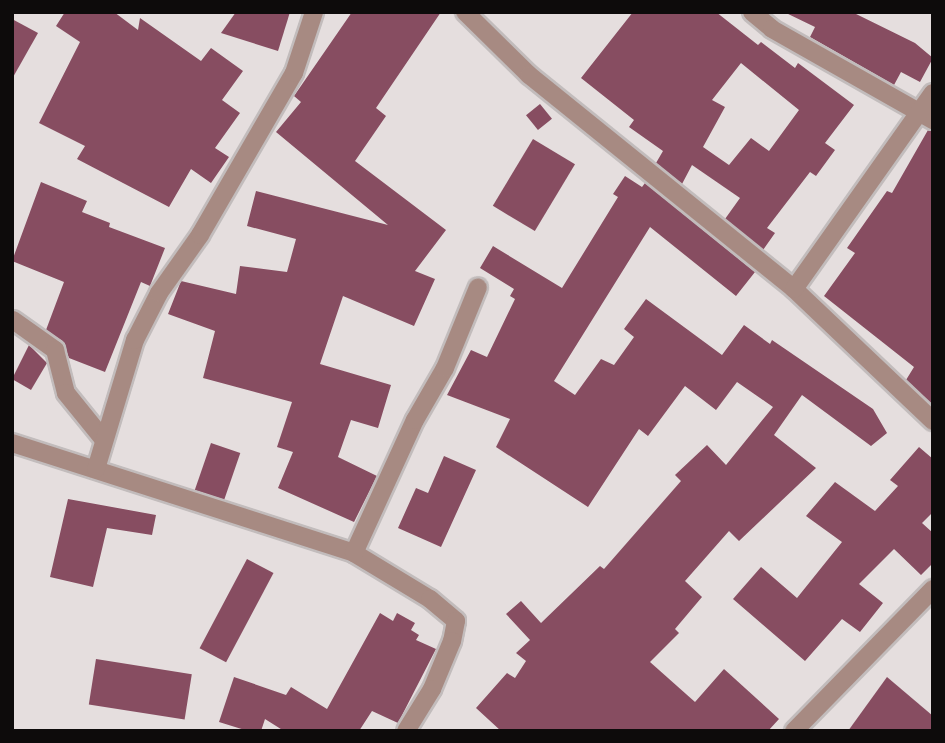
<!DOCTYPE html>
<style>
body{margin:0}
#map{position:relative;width:945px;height:743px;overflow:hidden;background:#e5dede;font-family:Raleway,sans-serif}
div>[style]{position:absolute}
.building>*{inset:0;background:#874d61;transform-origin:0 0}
.roads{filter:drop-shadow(2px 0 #c2bcbc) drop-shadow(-2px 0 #c2bcbc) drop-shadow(0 2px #c2bcbc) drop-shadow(0 -2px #c2bcbc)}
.street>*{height:18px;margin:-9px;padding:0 9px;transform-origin:9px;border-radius:9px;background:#a78a82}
span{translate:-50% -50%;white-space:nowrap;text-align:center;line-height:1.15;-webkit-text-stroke:5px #e5dede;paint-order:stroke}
.frame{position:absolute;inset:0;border:14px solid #0d0b0b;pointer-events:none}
</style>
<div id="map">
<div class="building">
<i style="clip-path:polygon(65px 12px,114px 12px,138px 30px,140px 18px,201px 61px,211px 48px,243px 71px,222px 100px,240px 113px,215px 148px,229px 157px,211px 183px,191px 169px,169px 207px,77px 159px,85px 146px,39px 123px,80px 42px,56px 26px)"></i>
<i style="clip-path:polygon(236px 12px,290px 12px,278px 51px,221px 33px)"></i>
<i style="clip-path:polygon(352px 12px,441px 12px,376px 108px,386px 116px,355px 161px,446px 230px,415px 271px,435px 279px,414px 326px,343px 296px,320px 364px,391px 385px,378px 428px,351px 420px,338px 457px,377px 476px,354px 522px,278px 488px,293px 452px,277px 447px,292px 402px,203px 378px,215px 331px,168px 314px,181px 281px,236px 294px,240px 266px,287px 272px,296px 239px,247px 226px,256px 191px,388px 225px,276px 132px,301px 102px,294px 96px)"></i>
<i style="clip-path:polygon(evenodd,633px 12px,716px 12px,758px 45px,761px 42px,795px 68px,798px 63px,854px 105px,825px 143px,835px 150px,816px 176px,810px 172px,767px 228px,775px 233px,763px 250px,725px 219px,740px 198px,692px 165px,682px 184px,656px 163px,663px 151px,629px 127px,634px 120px,581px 78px,633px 12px,741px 63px,799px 110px,769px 151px,751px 138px,729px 165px,703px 147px,725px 107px,712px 100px,741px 63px)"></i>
<i style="clip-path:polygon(784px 12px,852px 12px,915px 43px,933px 58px,920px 82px,901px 72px,894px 85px,810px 37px,815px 27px)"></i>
<i style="clip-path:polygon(12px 19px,38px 33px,12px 79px)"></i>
<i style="left:540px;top:104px;width:19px;height:18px;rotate:51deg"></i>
<i style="clip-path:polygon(928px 130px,933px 131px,933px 405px,906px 380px,914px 367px,824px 296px,855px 253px,847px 248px,887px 191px,892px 193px)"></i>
<i style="left:533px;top:139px;width:49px;height:78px;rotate:31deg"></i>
<i style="clip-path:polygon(625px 176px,642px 187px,645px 183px,755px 272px,736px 296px,650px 227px,554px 381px,575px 395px,601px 359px,614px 365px,634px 337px,624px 329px,646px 299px,722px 355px,744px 325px,770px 344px,772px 340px,873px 409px,887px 433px,871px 446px,802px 395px,774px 435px,816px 468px,739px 541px,729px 531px,685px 581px,702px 597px,675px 629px,679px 633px,650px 662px,695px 702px,724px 669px,779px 719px,768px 731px,501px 731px,476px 708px,507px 673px,515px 678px,526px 661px,516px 653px,530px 640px,506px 614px,521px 601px,541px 623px,600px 566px,604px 569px,681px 481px,675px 475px,707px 445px,726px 465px,773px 407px,737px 382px,716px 410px,685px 386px,648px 436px,639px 429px,588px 507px,496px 447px,510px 419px,447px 395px,471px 350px,487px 357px,515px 299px,510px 296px,514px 289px,480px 268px,493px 246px,562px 288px,618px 197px,613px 194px)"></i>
<i style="clip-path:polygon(41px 182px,87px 201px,82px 212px,110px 223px,109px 227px,165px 248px,150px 286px,141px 282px,105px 372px,69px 358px,62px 341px,46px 330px,64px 282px,12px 261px)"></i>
<i style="clip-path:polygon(29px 345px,47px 363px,31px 390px,12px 379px)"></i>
<i style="left:211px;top:443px;width:31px;height:50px;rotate:19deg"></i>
<i style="clip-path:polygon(919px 447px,933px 459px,933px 512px,922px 523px,933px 533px,933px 563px,921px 575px,894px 549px,859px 584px,883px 603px,860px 632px,842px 619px,805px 661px,733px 599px,761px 567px,797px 598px,842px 542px,806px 516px,835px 482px,875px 511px,898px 486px,890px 480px)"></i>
<i style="clip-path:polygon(444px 456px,476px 470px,441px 547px,398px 528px,416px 488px,428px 493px)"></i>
<i style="clip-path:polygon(68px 499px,156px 515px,152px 535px,107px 528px,93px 587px,50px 577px)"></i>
<i style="left:247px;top:559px;width:30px;height:101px;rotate:28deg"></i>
<i style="clip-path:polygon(380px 613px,393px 621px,397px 613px,415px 623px,411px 630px,419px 635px,416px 640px,436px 649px,398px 723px,372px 711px,359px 731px,284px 731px,265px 719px,261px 731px,248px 731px,219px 722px,234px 677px,286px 695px,291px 687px,327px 709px)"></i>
<i style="left:96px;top:659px;width:97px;height:46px;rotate:9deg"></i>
<i style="clip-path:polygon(887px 677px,933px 716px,933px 731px,848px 731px)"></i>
</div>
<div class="roads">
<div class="street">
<i style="left:465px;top:12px;width:90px;rotate:44.5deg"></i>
<i style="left:529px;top:75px;width:341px;rotate:38.9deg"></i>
<i style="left:794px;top:289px;width:192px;rotate:43.5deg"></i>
<i style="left:752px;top:12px;width:26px;rotate:40deg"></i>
<i style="left:772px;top:29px;width:185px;rotate:29.5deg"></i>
<i style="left:794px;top:289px;width:240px;rotate:-54.7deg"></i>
<i style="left:13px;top:320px;width:52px;rotate:35.5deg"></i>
<i style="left:55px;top:350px;width:44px;rotate:75.7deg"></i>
<i style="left:66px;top:393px;width:60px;rotate:51deg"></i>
<i style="left:12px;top:443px;width:359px;rotate:17.8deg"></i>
<i style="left:354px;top:553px;width:89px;rotate:31.2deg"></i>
<i style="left:430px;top:599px;width:34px;rotate:40deg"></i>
<i style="left:456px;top:621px;width:20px;rotate:101deg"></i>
<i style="left:452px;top:641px;width:52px;rotate:112.6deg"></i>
<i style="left:432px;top:689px;width:49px;rotate:121.8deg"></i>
<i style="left:96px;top:469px;width:135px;rotate:-73.2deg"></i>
<i style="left:135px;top:340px;width:53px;rotate:-62.9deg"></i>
<i style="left:159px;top:293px;width:71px;rotate:-54.7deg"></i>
<i style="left:200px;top:235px;width:187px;rotate:-59.9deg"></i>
<i style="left:294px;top:73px;width:64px;rotate:-71.8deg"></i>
<i style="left:354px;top:553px;width:146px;rotate:-65.4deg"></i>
<i style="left:415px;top:420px;width:60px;rotate:-60deg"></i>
<i style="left:445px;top:368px;width:87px;rotate:-67.8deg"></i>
<i style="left:794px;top:731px;width:199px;rotate:-45.6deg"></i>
</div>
</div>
<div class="frame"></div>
</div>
